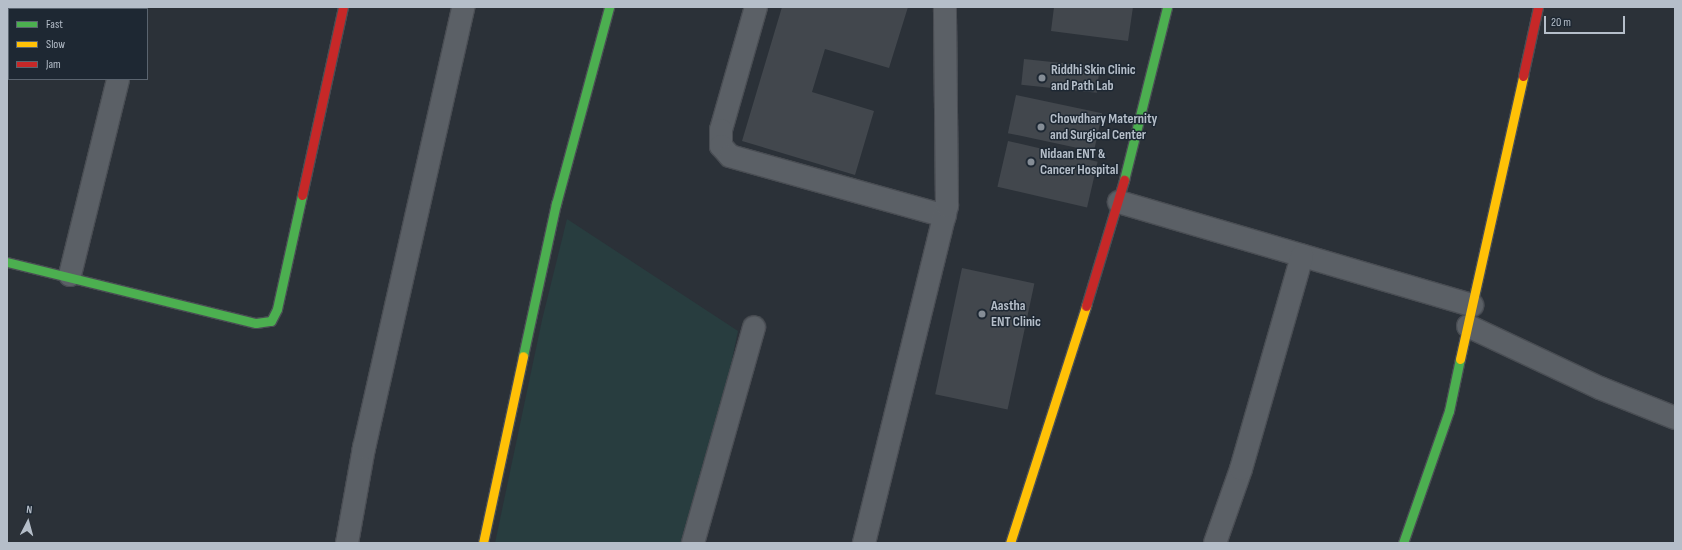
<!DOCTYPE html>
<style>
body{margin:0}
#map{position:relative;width:1682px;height:550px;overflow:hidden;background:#2b3138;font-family:"Sofia Sans Condensed",sans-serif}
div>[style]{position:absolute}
.green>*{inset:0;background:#283d3f}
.building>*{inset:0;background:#42474d;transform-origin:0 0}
.roads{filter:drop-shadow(1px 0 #494d53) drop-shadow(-1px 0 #494d53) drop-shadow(0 1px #494d53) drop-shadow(0 -1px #494d53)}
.street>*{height:22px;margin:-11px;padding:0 11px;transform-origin:11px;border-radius:11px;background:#5b6066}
.fast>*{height:9px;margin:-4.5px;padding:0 4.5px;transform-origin:4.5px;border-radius:4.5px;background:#4caf50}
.slow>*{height:9px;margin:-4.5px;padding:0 4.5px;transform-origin:4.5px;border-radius:4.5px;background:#ffc107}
.jam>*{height:9px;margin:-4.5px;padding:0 4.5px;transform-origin:4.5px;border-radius:4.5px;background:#c62828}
.dots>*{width:11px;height:11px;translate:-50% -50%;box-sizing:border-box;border:2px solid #1e2833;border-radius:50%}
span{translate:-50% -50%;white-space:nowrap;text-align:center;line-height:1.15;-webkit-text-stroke:3px #1e2833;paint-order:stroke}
.poi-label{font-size:14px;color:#b5bec9;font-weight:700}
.left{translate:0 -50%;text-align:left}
.frame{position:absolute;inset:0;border:8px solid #b5bec9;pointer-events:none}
.legend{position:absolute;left:8px;top:8px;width:140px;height:72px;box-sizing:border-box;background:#1e2833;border:1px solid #5a646f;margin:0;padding:5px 7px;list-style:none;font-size:12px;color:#b5bec9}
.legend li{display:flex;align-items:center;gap:8px;height:20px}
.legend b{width:20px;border:1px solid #5a646f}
.north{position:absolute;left:8px;top:502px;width:40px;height:40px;-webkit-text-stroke:3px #1e2833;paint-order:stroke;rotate:6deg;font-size:11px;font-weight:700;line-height:16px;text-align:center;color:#b5bec9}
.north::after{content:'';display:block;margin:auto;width:14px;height:18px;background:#b5bec9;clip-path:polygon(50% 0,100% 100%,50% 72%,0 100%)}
.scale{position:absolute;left:1544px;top:16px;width:81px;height:18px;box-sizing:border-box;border:2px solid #b5bec9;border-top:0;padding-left:5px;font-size:12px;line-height:14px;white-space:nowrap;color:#b5bec9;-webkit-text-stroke:3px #1e2833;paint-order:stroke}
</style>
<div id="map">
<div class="green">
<i style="clip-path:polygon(567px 219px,738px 331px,694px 543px,495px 543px,542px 320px)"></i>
</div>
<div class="building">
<i style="clip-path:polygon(782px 7px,908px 7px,889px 68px,825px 49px,812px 92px,874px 111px,855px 175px,742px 141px)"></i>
<i style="clip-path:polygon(1054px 7px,1133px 7px,1128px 41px,1051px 31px)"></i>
<i style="left:1024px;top:59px;width:76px;height:26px;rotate:6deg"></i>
<i style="left:1016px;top:95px;width:88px;height:39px;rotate:12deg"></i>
<i style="left:1008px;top:141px;width:92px;height:47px;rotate:13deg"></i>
<i style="left:962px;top:268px;width:74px;height:129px;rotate:12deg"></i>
</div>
<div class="roads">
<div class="street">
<i style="left:756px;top:7px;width:128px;rotate:105.9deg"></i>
<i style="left:721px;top:130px;width:16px;rotate:90deg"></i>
<i style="left:721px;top:146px;width:13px;rotate:48deg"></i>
<i style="left:730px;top:156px;width:223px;rotate:15.6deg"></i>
<i style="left:134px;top:9px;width:2px;rotate:-90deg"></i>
<i style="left:1119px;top:202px;width:368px;rotate:16.3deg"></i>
<i style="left:70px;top:275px;width:202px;rotate:-76.2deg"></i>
<i style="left:1468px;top:326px;width:146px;rotate:25.2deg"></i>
<i style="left:1600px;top:388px;width:81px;rotate:21.8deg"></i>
<i style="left:347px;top:543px;width:97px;rotate:-79.9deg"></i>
<i style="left:364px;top:448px;width:452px;rotate:-77.3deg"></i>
<i style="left:693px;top:543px;width:224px;rotate:-74.2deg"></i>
<i style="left:864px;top:543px;width:347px;rotate:-76.2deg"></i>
<i style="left:947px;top:206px;width:199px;rotate:-90.6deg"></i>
<i style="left:1215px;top:543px;width:78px;rotate:-70.6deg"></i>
<i style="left:1241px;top:469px;width:222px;rotate:-74deg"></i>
</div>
<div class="fast">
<i style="left:1124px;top:180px;width:178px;rotate:-76deg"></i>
<i style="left:7px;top:262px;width:256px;rotate:13.8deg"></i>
<i style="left:256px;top:323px;width:15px;rotate:-8deg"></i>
<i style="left:271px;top:321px;width:13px;rotate:-63deg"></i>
<i style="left:277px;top:309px;width:117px;rotate:-77.6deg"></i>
<i style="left:523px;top:356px;width:156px;rotate:-77.8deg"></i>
<i style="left:556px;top:204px;width:204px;rotate:-74.9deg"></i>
<i style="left:1403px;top:543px;width:140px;rotate:-70.8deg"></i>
<i style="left:1449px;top:411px;width:53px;rotate:-78.1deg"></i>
</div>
<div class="slow">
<i style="left:1460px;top:359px;width:290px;rotate:-77.4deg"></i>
<i style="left:483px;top:543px;width:191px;rotate:-77.9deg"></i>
<i style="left:1010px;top:543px;width:249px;rotate:-72.2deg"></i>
</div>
<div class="jam">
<i style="left:1523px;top:76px;width:71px;rotate:-77.7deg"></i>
<i style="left:302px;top:195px;width:192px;rotate:-77.7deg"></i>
<i style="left:1086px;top:306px;width:132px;rotate:-73.2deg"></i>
</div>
</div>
<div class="dots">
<i style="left:1042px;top:78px;background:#858d96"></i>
<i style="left:1041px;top:127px;background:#858d96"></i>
<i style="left:1031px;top:162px;background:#858d96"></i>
<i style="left:982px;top:314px;background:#858d96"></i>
</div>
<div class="poi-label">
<span class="left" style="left:1051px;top:78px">Riddhi Skin Clinic<br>and Path Lab</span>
<span class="left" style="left:1050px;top:127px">Chowdhary Maternity<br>and Surgical Center</span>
<span class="left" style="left:1040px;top:162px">Nidaan ENT &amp;<br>Cancer Hospital</span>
<span class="left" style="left:991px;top:314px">Aastha<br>ENT Clinic</span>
</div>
<div class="frame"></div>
<ul class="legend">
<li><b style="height:5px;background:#4caf50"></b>Fast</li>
<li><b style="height:5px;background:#ffc107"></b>Slow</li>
<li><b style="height:5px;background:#c62828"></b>Jam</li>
</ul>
<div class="north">N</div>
<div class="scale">20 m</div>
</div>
